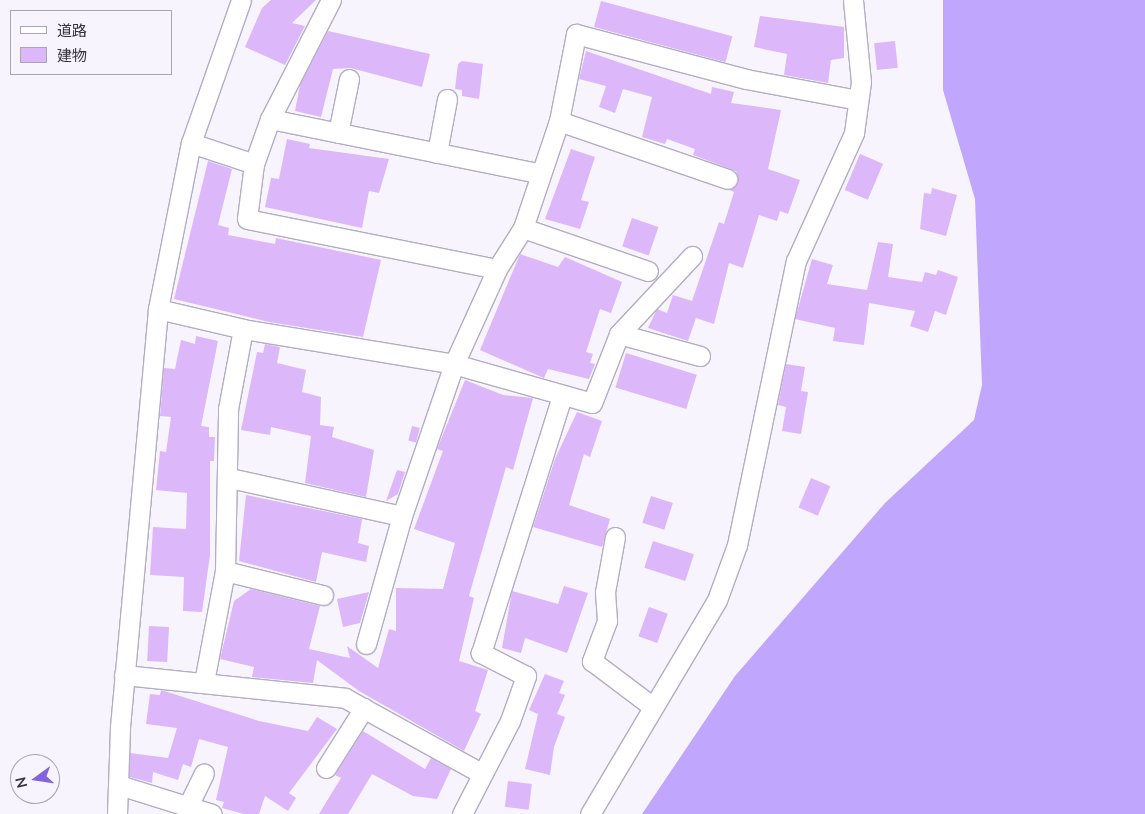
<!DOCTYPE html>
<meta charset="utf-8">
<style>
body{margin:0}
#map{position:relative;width:1145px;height:814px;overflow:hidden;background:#f7f4fe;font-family:Lato,"Noto Sans JP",sans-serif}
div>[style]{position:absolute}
.forest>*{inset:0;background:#c1a6fd}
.building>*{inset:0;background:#dcb7fa;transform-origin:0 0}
.roads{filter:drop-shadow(1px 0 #b3adc3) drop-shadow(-1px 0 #b3adc3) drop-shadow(0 1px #b3adc3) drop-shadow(0 -1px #b3adc3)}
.minor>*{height:19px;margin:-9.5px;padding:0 9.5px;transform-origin:9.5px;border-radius:9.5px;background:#fff}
span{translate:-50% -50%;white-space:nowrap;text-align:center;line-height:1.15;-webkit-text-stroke:5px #f7f4fe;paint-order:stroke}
.legend{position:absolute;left:10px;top:10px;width:162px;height:65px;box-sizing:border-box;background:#f7f4fe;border:1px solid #a9a6b0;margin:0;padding:6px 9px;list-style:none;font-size:15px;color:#34323a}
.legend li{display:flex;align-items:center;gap:10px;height:25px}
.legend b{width:25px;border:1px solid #a9a6b0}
.north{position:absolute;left:10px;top:754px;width:50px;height:50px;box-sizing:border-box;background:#f7f4fe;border:1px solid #a9a6b0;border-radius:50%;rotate:256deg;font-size:14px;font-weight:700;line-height:20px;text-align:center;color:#34323a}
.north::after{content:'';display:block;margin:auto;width:18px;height:22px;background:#8364df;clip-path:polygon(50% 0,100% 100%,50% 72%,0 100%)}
</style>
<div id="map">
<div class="forest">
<i style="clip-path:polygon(943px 0,1145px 0,1145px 814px,642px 814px,735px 676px,885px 503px,974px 420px,982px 385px,975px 199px,943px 90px)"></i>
</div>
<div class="building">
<i style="clip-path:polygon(271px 0,316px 0,292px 23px,305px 26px,285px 65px,245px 47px,262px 8px)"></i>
<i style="left:601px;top:1px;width:136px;height:27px;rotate:15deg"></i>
<i style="clip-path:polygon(760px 16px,844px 27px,844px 58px,831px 60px,828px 83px,784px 75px,787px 54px,754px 47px)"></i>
<i style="clip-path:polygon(328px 31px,430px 54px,422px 87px,351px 68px,333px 69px,321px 117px,295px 111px,300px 85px)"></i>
<i style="left:895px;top:41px;width:27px;height:21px;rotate:84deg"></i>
<i style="clip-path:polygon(586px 51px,711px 94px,712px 87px,734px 92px,731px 103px,781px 110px,768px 169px,800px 180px,788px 214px,780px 211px,777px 221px,759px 215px,743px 268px,729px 263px,714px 324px,696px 318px,688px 341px,648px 328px,657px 309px,667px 313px,673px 295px,692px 301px,719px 222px,724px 224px,734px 192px,730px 190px,738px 176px,736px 171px,693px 155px,695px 149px,667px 139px,665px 144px,642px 137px,652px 97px,623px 89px,615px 113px,599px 107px,606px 86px,579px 79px)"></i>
<i style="clip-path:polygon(462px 61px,483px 64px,479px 99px,462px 96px,462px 90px,455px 89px,458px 64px)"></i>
<i style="clip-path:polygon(287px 139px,310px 144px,309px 148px,389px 159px,379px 193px,369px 191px,362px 228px,265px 207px,271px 178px,279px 179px)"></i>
<i style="clip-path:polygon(571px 149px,595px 157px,581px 200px,589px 202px,580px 229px,545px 219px)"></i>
<i style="left:860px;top:154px;width:25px;height:39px;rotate:23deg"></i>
<i style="clip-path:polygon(208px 161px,232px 169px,218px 225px,229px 228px,228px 235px,275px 244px,276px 238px,381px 260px,363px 337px,269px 322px,174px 299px)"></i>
<i style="clip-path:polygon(932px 188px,957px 195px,946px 236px,920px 229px,924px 193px,931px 194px)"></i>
<i style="left:632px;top:218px;width:28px;height:30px;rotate:19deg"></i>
<i style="clip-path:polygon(878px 242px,893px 244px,888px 277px,922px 282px,925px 272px,936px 275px,938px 270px,958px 277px,946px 315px,935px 311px,928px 332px,910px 326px,915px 311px,869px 303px,864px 345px,833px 341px,835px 328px,795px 319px,812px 259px,833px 265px,827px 284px,867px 290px)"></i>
<i style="clip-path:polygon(520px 254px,558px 267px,565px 257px,622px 282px,611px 313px,600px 309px,586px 352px,593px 354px,590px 363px,595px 364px,589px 379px,548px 369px,544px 378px,480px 350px)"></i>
<i style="clip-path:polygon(196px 336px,218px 341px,201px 426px,209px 427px,209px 437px,215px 437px,214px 461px,210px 461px,210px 555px,202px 612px,183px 611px,184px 577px,150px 575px,153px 527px,186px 529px,187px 493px,156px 490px,160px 451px,166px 452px,171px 417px,160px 416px,164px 368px,175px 369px,181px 340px,195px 344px)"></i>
<i style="clip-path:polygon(265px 344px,280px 347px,277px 363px,306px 370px,302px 392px,321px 397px,320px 425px,334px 427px,332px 437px,374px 450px,366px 497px,305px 483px,311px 436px,271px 427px,270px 435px,241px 430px,257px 352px,263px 353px)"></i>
<i style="left:626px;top:353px;width:74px;height:36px;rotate:17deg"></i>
<i style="clip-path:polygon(786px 364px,805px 367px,801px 391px,808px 392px,801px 434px,782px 431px,786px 407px,778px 405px)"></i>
<i style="clip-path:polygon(465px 380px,503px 395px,533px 398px,513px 470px,506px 467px,469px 596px,474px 598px,459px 661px,488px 670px,475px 711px,481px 714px,464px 751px,359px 691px,317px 660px,313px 683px,252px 677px,254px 667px,220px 659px,234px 601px,251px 589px,320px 606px,309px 649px,350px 658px,347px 646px,378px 668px,389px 629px,396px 631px,396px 588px,443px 589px,455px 543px,414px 529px,443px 451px,437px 449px)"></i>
<i style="clip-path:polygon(577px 412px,602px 421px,590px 457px,584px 454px,569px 505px,610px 519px,602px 547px,533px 527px,555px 459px)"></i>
<i style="left:412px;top:426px;width:8px;height:15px;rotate:14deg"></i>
<i style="clip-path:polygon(397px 470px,405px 472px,398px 494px,386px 501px)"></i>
<i style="left:811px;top:478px;width:21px;height:32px;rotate:23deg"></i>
<i style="clip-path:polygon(246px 495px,362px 519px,358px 543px,369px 546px,366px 562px,322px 552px,316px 582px,239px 561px)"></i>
<i style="left:651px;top:496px;width:23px;height:28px;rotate:18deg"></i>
<i style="left:653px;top:541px;width:43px;height:28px;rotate:18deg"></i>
<i style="clip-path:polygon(564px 586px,588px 593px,567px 653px,525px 638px,521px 653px,502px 648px,512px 591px,558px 604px)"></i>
<i style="clip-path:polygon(369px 592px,360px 623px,343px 627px,337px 599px)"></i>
<i style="left:649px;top:607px;width:20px;height:31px;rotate:20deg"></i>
<i style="left:149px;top:626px;width:20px;height:35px;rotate:3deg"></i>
<i style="clip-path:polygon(545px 674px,564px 681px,559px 693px,565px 695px,557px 714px,565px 717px,554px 747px,550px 775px,525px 769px,538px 714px,529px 710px)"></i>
<i style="clip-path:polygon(161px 690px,259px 721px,308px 731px,317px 717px,337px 729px,289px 793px,296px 798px,288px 811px,265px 796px,259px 814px,244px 814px,222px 808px,224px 802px,216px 800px,228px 747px,199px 739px,191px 767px,183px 764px,178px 780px,153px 772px,152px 783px,130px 777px,130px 753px,168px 758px,177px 728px,146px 724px,150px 694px,160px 695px)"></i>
<i style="clip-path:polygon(363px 731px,425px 769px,431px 758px,451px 769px,437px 799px,413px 796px,372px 774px,348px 814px,319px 814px,341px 778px,335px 775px)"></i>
<i style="left:508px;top:781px;width:24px;height:26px;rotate:7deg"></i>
</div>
<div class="roads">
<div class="minor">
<i style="left:270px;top:119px;width:134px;rotate:-62.9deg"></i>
<i style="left:559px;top:121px;width:178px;rotate:19deg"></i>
<i style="left:338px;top:133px;width:55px;rotate:-78.5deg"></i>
<i style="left:191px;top:143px;width:66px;rotate:18.4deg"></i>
<i style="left:254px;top:164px;width:55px;rotate:97.3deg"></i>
<i style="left:247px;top:219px;width:255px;rotate:11.3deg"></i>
<i style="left:437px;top:153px;width:55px;rotate:-79.5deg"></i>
<i style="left:254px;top:164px;width:48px;rotate:-70.4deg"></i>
<i style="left:270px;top:119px;width:273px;rotate:11.4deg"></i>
<i style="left:523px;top:228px;width:132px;rotate:19deg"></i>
<i style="left:158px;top:309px;width:87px;rotate:13.2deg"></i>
<i style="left:243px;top:329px;width:214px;rotate:9.4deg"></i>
<i style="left:454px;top:364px;width:143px;rotate:15.8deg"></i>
<i style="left:592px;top:403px;width:74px;rotate:-68.6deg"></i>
<i style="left:619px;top:334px;width:107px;rotate:-46.9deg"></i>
<i style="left:619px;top:334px;width:84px;rotate:15.2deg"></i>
<i style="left:230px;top:478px;width:176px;rotate:12.5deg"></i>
<i style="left:615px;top:537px;width:56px;rotate:100.3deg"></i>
<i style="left:605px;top:592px;width:29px;rotate:86deg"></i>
<i style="left:607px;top:621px;width:43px;rotate:110.6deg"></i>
<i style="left:592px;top:661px;width:76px;rotate:37deg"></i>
<i style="left:225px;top:571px;width:101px;rotate:13.8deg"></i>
<i style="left:366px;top:644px;width:133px;rotate:-74.3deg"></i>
<i style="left:402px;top:516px;width:161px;rotate:-71.1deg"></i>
<i style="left:454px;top:364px;width:104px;rotate:-65.6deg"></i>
<i style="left:497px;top:269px;width:49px;rotate:-57.6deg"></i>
<i style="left:523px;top:228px;width:113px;rotate:-71.4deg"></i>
<i style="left:559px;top:121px;width:89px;rotate:-78.9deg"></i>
<i style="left:576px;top:34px;width:176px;rotate:14.8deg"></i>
<i style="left:746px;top:79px;width:114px;rotate:10.6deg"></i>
<i style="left:124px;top:675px;width:222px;rotate:5.9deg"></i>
<i style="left:345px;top:698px;width:155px;rotate:28.9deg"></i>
<i style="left:204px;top:682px;width:113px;rotate:-79.3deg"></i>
<i style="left:225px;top:571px;width:162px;rotate:-88.9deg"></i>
<i style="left:228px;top:409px;width:81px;rotate:-79.4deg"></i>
<i style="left:326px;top:768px;width:71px;rotate:-57.7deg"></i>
<i style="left:119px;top:785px;width:97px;rotate:17.3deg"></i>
<i style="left:189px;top:804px;width:34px;rotate:-64deg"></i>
<i style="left:117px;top:814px;width:87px;rotate:-88deg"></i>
<i style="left:120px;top:727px;width:420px;rotate:-84.8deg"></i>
<i style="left:158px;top:309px;width:169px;rotate:-78.8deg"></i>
<i style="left:191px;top:143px;width:151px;rotate:-70.7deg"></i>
<i style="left:462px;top:814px;width:105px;rotate:-62.7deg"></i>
<i style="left:510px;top:721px;width:48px;rotate:-70.4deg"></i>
<i style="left:526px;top:676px;width:51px;rotate:-152.9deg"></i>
<i style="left:481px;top:653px;width:269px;rotate:-72.5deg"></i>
<i style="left:590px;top:814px;width:249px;rotate:-59.3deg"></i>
<i style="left:717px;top:600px;width:59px;rotate:-70deg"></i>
<i style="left:737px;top:545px;width:290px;rotate:-78.3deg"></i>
<i style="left:796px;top:261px;width:141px;rotate:-65.6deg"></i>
<i style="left:854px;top:133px;width:51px;rotate:-82.2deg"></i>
<i style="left:861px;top:82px;width:82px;rotate:-95.6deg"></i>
</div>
</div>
<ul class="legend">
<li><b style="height:6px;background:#fff"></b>道路</li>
<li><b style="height:14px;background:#dcb7fa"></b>建物</li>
</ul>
<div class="north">N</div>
</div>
